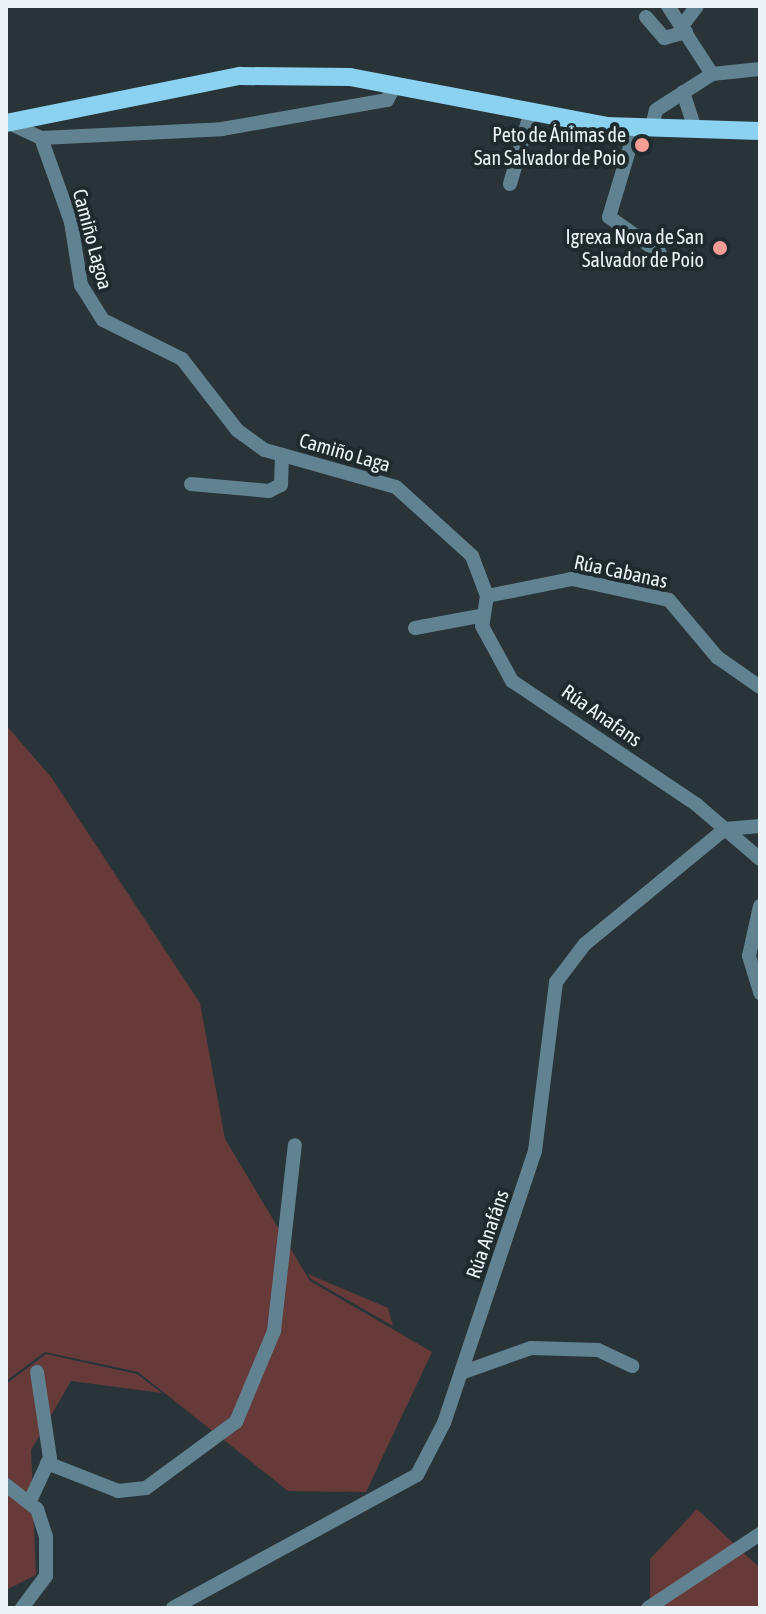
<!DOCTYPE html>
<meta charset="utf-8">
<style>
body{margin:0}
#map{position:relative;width:766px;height:1614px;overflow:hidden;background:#293439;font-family:"Asap Condensed",sans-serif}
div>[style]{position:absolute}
.green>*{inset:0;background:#653a38}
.minor>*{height:14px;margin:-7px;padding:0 7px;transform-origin:7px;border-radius:7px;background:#618290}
.major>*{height:18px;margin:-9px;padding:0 9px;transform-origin:9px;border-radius:9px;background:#8bd1f0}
.dots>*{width:22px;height:22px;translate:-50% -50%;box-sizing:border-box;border:4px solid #1f2a2e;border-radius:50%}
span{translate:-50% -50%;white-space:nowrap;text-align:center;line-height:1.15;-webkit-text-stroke:8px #1f2a2e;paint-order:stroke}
.poi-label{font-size:20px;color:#ecf3f6}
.right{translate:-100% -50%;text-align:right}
.street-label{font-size:20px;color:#ecf3f6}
.frame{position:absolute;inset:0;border:8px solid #ecf3f6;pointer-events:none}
</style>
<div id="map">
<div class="green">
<i style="clip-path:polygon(6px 725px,51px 777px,200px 1003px,225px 1139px,310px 1281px,432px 1352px,366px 1492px,288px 1491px,138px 1372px,45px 1352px,6px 1381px)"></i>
<i style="clip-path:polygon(308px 1274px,388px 1308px,393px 1326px,311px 1279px)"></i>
<i style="clip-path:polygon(46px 1354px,137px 1374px,162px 1393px,71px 1381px,31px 1450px,36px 1575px,6px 1590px,6px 1384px)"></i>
<i style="clip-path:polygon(697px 1509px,760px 1568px,760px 1608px,650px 1608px,650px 1559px)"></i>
</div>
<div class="minor">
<i style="left:668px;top:6px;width:81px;rotate:57.1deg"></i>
<i style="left:646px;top:17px;width:28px;rotate:49deg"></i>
<i style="left:664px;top:38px;width:23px;rotate:-15deg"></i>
<i style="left:682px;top:26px;width:25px;rotate:-53deg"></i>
<i style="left:683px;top:92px;width:38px;rotate:72deg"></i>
<i style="left:11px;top:124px;width:33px;rotate:25deg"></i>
<i style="left:41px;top:138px;width:89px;rotate:70.3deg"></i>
<i style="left:71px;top:222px;width:64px;rotate:81deg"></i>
<i style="left:81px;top:285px;width:41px;rotate:57.8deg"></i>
<i style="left:103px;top:320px;width:88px;rotate:26.3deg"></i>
<i style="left:182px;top:359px;width:90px;rotate:52.2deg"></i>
<i style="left:237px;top:430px;width:34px;rotate:36deg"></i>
<i style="left:265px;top:450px;width:136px;rotate:15.8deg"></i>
<i style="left:396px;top:487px;width:103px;rotate:42.2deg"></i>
<i style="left:472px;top:556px;width:43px;rotate:69.4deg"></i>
<i style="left:636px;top:127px;width:94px;rotate:106.7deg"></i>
<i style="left:609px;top:217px;width:62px;rotate:35.2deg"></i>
<i style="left:652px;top:127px;width:17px;rotate:-77deg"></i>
<i style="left:656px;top:110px;width:67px;rotate:-32.7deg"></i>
<i style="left:712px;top:74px;width:48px;rotate:-5.9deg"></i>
<i style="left:41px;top:138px;width:181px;rotate:-2.8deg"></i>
<i style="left:222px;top:129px;width:168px;rotate:-10deg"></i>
<i style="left:387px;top:100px;width:18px;rotate:-61deg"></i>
<i style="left:510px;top:184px;width:76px;rotate:-74deg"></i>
<i style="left:191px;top:484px;width:78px;rotate:5.1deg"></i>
<i style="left:269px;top:491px;width:13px;rotate:-27deg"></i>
<i style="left:281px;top:485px;width:30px;rotate:-88deg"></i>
<i style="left:487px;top:596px;width:30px;rotate:99deg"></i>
<i style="left:482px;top:626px;width:63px;rotate:61.4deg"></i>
<i style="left:512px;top:681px;width:223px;rotate:33.8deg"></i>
<i style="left:697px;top:805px;width:83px;rotate:40.6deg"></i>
<i style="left:487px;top:596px;width:87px;rotate:-11.3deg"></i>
<i style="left:572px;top:579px;width:99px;rotate:12.2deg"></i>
<i style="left:669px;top:600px;width:75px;rotate:49.9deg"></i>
<i style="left:717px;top:657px;width:52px;rotate:34.9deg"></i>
<i style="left:415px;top:628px;width:66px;rotate:-10.5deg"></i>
<i style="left:760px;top:906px;width:51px;rotate:102.4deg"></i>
<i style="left:749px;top:956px;width:39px;rotate:73deg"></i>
<i style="left:461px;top:1373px;width:74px;rotate:-19.7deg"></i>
<i style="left:531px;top:1348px;width:67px;rotate:1.7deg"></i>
<i style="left:598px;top:1350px;width:38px;rotate:25deg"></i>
<i style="left:47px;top:1463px;width:76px;rotate:21.5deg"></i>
<i style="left:118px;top:1491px;width:28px;rotate:-6deg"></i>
<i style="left:146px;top:1488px;width:112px;rotate:-36.3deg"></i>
<i style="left:236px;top:1422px;width:99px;rotate:-67.3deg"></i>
<i style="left:274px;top:1331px;width:187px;rotate:-83.6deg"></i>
<i style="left:6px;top:1485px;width:39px;rotate:38deg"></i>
<i style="left:37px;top:1509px;width:28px;rotate:72deg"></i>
<i style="left:46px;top:1536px;width:40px;rotate:90deg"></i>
<i style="left:46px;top:1576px;width:40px;rotate:127deg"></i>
<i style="left:30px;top:1501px;width:47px;rotate:-65.1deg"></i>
<i style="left:50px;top:1458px;width:87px;rotate:-98.6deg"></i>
<i style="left:173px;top:1608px;width:278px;rotate:-28.6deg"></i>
<i style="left:417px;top:1475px;width:59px;rotate:-62.6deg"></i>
<i style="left:444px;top:1423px;width:287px;rotate:-71.5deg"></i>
<i style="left:535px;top:1151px;width:170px;rotate:-82.9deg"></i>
<i style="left:556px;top:982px;width:48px;rotate:-52.7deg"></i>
<i style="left:585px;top:944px;width:181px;rotate:-39.4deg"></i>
<i style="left:725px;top:829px;width:35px;rotate:-5deg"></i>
<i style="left:648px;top:1608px;width:134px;rotate:-33.5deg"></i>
</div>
<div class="major">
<i style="left:6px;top:123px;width:239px;rotate:-11.4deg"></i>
<i style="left:240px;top:76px;width:110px;rotate:0.5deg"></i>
<i style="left:350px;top:77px;width:261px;rotate:10.8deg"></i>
<i style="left:606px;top:126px;width:154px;rotate:1.9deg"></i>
</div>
<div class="dots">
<i style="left:642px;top:145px;background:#f59c95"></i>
<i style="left:720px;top:248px;background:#f59c95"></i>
</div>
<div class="poi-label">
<span class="right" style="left:626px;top:146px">Peto de Ánimas de<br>San Salvador de Poio</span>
<span class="right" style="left:704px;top:248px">Igrexa Nova de San<br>Salvador de Poio</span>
</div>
<div class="street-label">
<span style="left:93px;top:239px;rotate:75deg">Camiño Lagoa</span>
<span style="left:345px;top:452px;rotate:16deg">Camiño Laga</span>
<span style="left:621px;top:571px;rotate:12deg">Rúa Cabanas</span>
<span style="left:602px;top:715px;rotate:35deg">Rúa Anafans</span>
<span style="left:487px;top:1234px;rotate:-71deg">Rúa Anafáns</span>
</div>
<div class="frame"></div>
</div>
